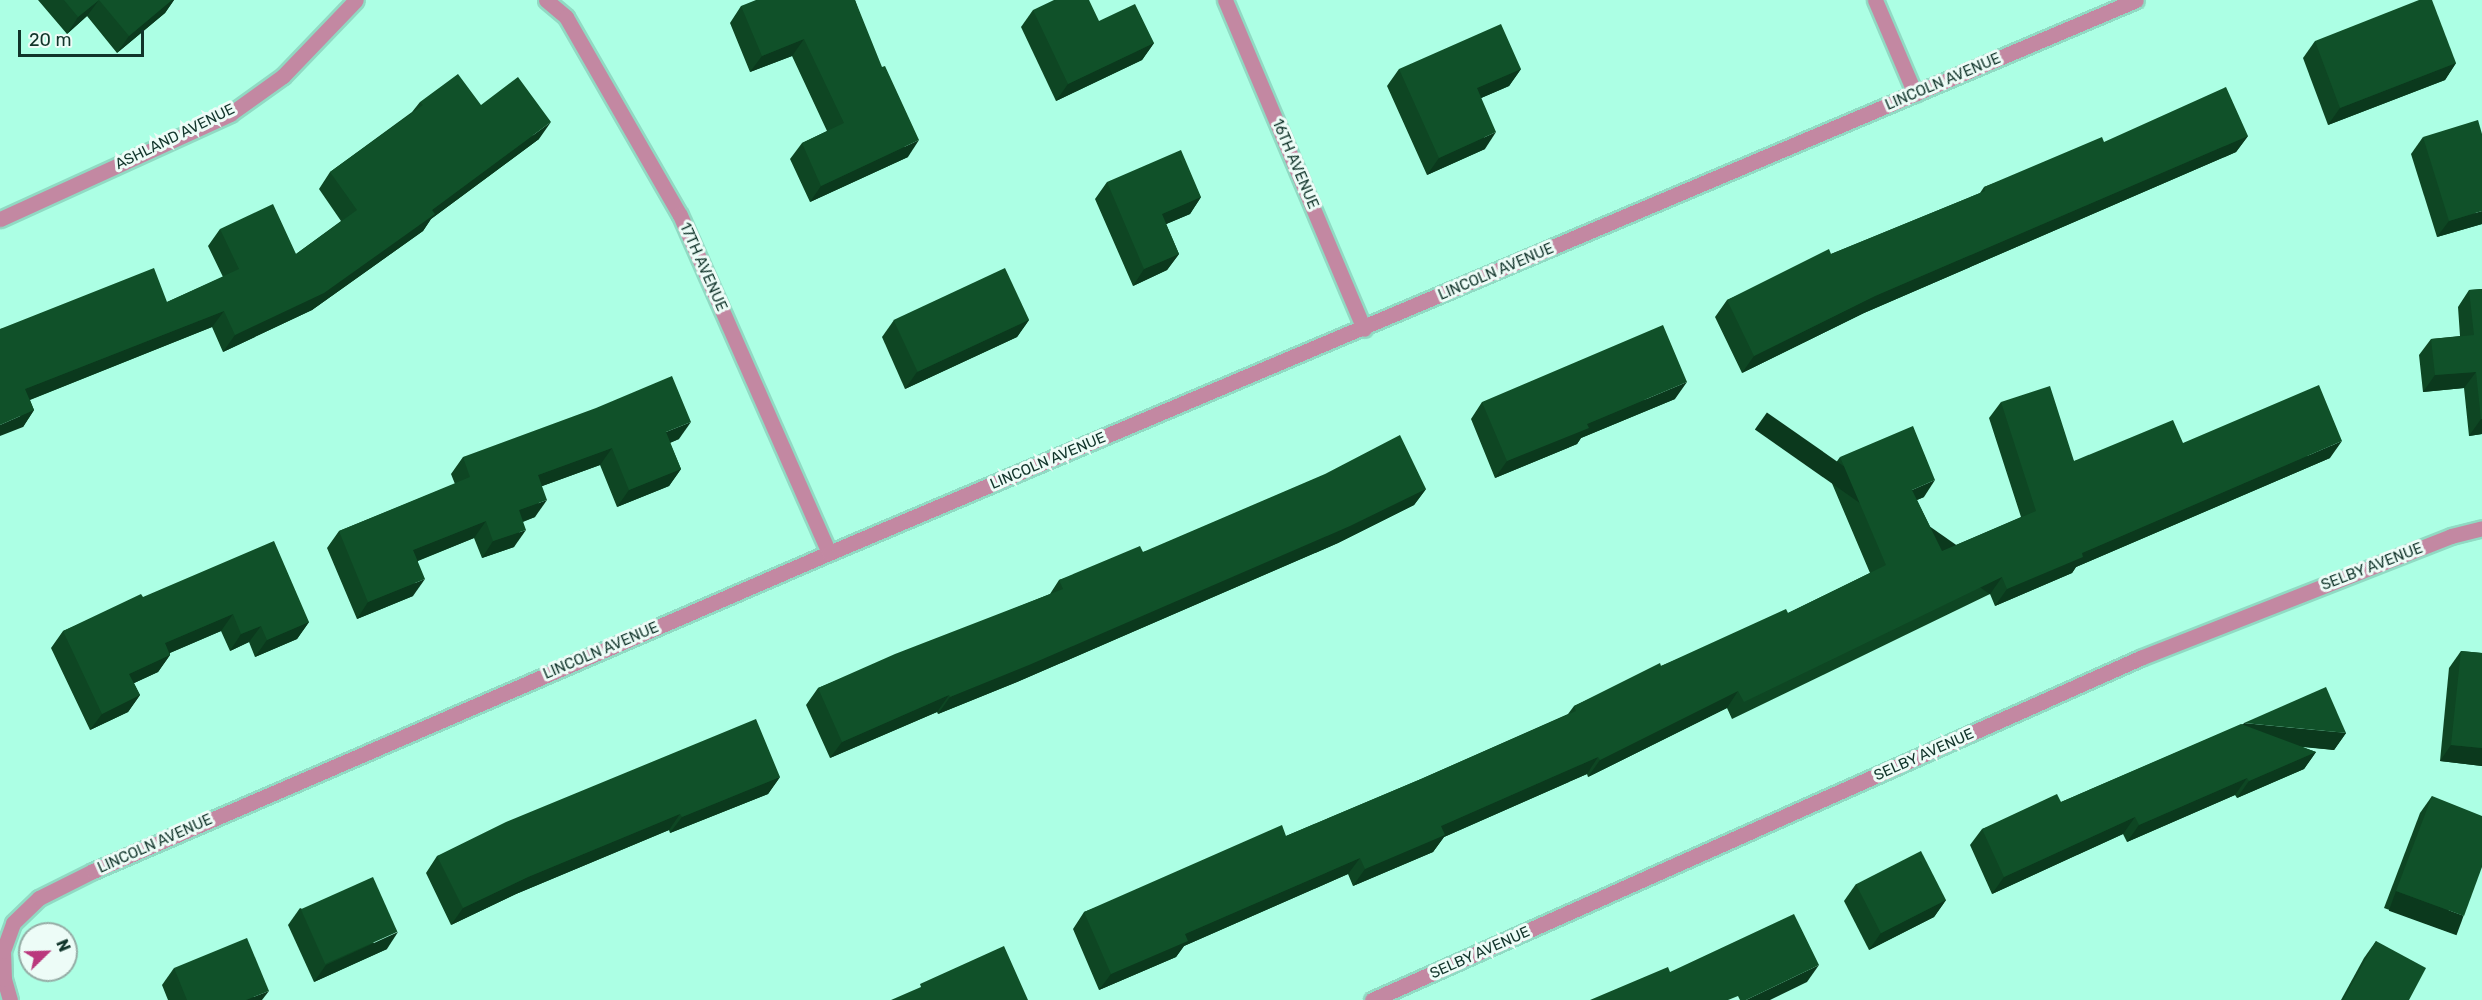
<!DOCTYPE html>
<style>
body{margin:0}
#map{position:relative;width:2482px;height:1000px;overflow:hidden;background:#acffe4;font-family:Rubik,sans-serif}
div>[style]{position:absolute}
.roads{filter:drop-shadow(2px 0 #90dac3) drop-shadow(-2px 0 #90dac3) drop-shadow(0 2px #90dac3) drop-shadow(0 -2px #90dac3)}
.minor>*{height:15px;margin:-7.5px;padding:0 7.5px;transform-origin:7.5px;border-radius:7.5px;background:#c388a2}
.tertiary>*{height:15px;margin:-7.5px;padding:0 7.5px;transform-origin:7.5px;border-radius:7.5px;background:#c388a2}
.wall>*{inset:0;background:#0e4623}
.shaded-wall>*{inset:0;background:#0b391d;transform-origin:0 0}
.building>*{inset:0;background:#105129;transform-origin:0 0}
span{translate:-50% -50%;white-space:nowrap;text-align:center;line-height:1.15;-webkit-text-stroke:6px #edfcf7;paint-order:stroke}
.street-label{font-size:15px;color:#11342a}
.north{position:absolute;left:18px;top:922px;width:60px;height:60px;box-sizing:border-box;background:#edfcf7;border:2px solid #95aca5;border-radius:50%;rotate:67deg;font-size:16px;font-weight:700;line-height:24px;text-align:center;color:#11342a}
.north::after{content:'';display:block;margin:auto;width:21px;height:27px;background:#ba377d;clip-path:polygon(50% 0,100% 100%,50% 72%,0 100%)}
.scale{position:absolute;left:18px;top:30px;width:126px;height:27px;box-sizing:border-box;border:3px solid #11342a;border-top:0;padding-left:8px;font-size:18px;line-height:21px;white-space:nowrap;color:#11342a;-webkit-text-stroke:4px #edfcf7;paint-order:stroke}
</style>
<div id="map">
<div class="roads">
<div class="minor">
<i style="left:546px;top:0;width:26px;rotate:40deg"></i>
<i style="left:566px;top:17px;width:228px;rotate:60.1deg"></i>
<i style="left:680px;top:215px;width:369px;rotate:66.2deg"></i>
<i style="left:1225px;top:0;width:357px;rotate:67.1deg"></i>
<i style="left:1875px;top:0;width:102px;rotate:66.9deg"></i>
<i style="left:0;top:219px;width:253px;rotate:-24.5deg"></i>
<i style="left:230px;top:114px;width:65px;rotate:-35.6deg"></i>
<i style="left:283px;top:76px;width:105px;rotate:-46.2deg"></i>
<i style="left:1372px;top:1000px;width:841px;rotate:-24deg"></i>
<i style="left:2140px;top:658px;width:334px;rotate:-21.4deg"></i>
<i style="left:2451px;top:536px;width:32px;rotate:-14deg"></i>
</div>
<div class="tertiary">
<i style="left:10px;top:1000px;width:22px;rotate:-106deg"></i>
<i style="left:4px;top:979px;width:28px;rotate:-92deg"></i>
<i style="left:3px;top:951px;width:30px;rotate:-70deg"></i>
<i style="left:13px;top:923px;width:36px;rotate:-44deg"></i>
<i style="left:39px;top:898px;width:60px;rotate:-26.6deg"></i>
<i style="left:93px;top:871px;width:802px;rotate:-23.37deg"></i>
<i style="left:829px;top:553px;width:1419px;rotate:-22.93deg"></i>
</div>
</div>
<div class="wall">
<i style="clip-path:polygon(38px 0,174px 0,165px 13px,117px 53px,87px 16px,67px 34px)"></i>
<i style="clip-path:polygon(855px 0,908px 157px,810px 202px,790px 159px,802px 143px,827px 131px,792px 56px,750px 72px,730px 23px,741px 6px)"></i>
<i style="clip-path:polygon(1033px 10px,1099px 21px,1154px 43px,1142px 60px,1056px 101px,1021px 27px)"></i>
<i style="clip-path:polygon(2315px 41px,2456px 63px,2445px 80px,2328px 125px,2303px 58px)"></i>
<i style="clip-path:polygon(1399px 69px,1521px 69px,1509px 86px,1481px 98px,1485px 149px,1427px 175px,1387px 86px)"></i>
<i style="clip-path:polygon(420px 102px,481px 105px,539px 139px,431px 219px,423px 231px,312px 310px,223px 352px,212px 327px,30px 400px,34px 410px,23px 427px,0 329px,167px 302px,223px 277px,208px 246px,220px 229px,296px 254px,341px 221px,319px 189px,330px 172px,412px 112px)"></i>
<i style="clip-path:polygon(2248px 136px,2236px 152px,1864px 313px,1742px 373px,1715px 317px,1727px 300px,1831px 254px,1980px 193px,1984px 187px,2104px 142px)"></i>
<i style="clip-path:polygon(2423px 137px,2482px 224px,2437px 237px,2411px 154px)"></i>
<i style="clip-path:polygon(1107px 182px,1201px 197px,1190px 214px,1166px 224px,1179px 254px,1167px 270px,1133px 286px,1095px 199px)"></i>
<i style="clip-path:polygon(2482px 289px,2482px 434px,2469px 436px,2464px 388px,2423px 392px,2419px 355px,2431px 339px,2460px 336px,2458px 307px,2469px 290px)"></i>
<i style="clip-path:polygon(894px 320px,1029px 320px,1017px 337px,905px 389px,882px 337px)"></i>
<i style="clip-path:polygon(1675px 399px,1581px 438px,1577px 444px,1495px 478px,1471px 419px,1482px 402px)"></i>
<i style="clip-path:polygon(2001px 402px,2074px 461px,2183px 443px,2330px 458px,2076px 567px,2072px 573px,1995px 606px,1990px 594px,1732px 719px,1727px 708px,1588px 777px,1587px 774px,1444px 837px,1433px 852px,1353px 886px,1348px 874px,1184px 946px,1176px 957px,1099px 990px,1073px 929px,1084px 912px,1286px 836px,1421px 779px,1568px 714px,1574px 706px,1661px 666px,1788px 613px,1870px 573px,1828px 474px,1840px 457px,1924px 497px,1917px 500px,1942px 551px,2021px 517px,1989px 418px)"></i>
<i style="clip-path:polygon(679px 439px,670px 443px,681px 469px,669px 486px,617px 507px,600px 465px,542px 486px,535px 517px,523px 522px,514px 547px,482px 558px,474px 538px,418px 561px,413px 596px,357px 619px,327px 548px,339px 531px,455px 484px,451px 474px,463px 457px)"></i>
<i style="clip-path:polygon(1426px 489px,1414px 505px,1338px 543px,1017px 682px,938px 714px,937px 712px,830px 758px,806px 705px,818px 688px,1050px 594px,1059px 580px,1143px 552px)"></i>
<i style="clip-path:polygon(143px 597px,309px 622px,297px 639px,255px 657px,249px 642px,230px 651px,221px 631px,170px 653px,170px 655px,158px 672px,134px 683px,140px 695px,128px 712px,90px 730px,51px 648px,63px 631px)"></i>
<i style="clip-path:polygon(2461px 651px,2482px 653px,2482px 766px,2440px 761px,2449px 668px)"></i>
<i style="clip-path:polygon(2243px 724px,2346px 733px,2334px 750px,2302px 747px,2316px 752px,2304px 769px,2237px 798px,2235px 795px,2127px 842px,2123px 834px,1992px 894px,1970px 845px,1982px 829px,2061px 802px)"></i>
<i style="clip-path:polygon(780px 777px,768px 794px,670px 833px,669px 830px,516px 894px,451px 925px,426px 873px,437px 856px)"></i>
<i style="clip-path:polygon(2432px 796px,2452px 933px,2384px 908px,2420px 813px)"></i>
<i style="clip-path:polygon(1856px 884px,1946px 900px,1934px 917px,1869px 950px,1844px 901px)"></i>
<i style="clip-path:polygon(300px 908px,387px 949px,314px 982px,288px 925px)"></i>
<i style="clip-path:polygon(2376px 941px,2409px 1000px,2341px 1000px,2364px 958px)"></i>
<i style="clip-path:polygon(174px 968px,262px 1000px,168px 1000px,162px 985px)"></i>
</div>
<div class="shaded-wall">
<i style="clip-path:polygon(99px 0,87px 16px,67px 34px,78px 17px)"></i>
<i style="clip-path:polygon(172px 0,174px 0,165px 13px,117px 53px,129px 36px)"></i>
<i style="clip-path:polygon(804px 39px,792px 56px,750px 72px,762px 56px)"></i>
<i style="clip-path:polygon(1154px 43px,1142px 60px,1056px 101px,1068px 84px)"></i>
<i style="clip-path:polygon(2456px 63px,2445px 80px,2328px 125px,2340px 108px)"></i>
<i style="clip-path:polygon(1521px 69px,1509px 86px,1465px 105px,1477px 88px)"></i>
<i style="clip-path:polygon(551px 122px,539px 139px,431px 219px,423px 231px,312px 310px,223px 352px,235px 335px,432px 210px)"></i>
<i style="clip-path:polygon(1496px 132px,1485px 149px,1427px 175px,1439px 158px)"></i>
<i style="clip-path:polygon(2248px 136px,2236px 152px,1864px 313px,1742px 373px,1754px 356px,1875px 296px)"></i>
<i style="clip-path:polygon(919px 140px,908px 157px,810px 202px,821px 186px)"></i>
<i style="clip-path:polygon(1201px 197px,1190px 214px,1150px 231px,1162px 214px)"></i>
<i style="clip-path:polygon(2482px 211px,2482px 224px,2437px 237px,2449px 221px)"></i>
<i style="clip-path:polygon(1179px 254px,1167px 270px,1133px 286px,1144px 269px)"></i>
<i style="clip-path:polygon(224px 311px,212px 327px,14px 406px,25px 389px)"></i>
<i style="clip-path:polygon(1029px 320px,1017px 337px,905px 389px,917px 372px)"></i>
<i style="clip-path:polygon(2476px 372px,2464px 388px,2423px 392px,2435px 375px)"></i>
<i style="clip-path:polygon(1687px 382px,1675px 399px,1581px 438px,1577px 444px,1495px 478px,1507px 461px,1587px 424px)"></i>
<i style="clip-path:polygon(34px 410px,23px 427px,0 436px,0 425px)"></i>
<i style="clip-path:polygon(2481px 419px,2482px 419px,2482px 434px,2469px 436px)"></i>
<i style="clip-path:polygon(691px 422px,679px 439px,654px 449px,666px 432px)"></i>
<i style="clip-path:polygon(2342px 441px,2330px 458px,2076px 567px,2072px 573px,1995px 606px,2007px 589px,2082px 553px)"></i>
<i style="clip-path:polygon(612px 448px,600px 465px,526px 492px,538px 475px)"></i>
<i style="clip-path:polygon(681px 469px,669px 486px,617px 507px,629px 490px)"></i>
<i style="clip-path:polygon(1935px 480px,1924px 497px,1900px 507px,1912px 490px)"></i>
<i style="clip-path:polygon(1426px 489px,1414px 505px,1338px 543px,1017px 682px,938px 714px,950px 697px)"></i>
<i style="clip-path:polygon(547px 500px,535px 517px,507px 527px,519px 510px)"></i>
<i style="clip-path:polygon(486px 521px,474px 538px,402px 567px,413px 550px)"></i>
<i style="clip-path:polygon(526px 530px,514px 547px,482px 558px,493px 541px)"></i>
<i style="left:2002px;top:577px;width:21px;height:287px;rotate:125deg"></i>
<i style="clip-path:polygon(425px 579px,413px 596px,357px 619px,368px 602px)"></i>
<i style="clip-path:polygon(233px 614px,221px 631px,153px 660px,165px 643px)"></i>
<i style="clip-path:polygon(309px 622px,297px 639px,255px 657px,267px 640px)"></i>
<i style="clip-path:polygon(261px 626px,249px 642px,230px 651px,241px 634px)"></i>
<i style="clip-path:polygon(170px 655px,158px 672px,117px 691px,129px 674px)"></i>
<i style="clip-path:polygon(1738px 691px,1727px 708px,1588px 777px,1600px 760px)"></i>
<i style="clip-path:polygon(140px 695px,128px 712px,90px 730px,102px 714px)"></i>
<i style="clip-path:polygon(949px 695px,937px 712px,830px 758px,842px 742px)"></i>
<i style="clip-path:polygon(2244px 723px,2346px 733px,2334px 750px,2232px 739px)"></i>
<i style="clip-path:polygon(2451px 745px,2482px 748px,2482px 766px,2440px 761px)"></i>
<i style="clip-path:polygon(2316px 752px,2304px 769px,2237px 798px,2249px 781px)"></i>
<i style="clip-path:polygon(1598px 757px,1587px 774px,1444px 837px,1433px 852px,1353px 886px,1365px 869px,1441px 826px)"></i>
<i style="clip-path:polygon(780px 777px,768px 794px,670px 833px,682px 817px)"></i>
<i style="clip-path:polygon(2247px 778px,2235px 795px,2127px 842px,2139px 825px)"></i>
<i style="clip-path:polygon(680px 814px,669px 830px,516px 894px,451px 925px,463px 908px,528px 877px)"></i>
<i style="clip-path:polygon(2135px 817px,2123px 834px,1992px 894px,2004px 877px)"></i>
<i style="clip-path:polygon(1360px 858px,1348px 874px,1184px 946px,1176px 957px,1099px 990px,1111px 974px,1185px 934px)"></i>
<i style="left:2396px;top:891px;width:72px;height:21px;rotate:20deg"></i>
<i style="clip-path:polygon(1946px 900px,1934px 917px,1869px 950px,1881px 933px)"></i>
<i style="clip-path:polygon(398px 932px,387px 949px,314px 982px,326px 965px)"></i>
<i style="clip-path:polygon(1819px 965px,1807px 982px,1770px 1000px,1746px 1000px)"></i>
<i style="clip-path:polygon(269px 991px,262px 1000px,246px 1000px)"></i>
</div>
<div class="building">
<i style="clip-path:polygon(64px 0,99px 0,78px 17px)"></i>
<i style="clip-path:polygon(99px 0,172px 0,129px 36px)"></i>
<i style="clip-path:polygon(756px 0,855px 0,882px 67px,885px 66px,919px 140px,821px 186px,802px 143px,844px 123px,804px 39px,762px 56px,741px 6px)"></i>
<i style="clip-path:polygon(1054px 0,1089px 0,1099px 21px,1135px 4px,1154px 43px,1068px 84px,1033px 10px)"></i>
<i style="clip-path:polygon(2419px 0,2432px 0,2456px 63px,2340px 108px,2315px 41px)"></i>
<i style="clip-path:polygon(1501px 24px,1521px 69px,1477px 88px,1496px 132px,1439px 158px,1399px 69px)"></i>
<i style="clip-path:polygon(458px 74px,481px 105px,518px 77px,551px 122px,432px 210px,435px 214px,324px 293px,235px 335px,224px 311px,25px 389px,34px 410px,0 425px,0 329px,154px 268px,167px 302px,239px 269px,220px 229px,273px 204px,296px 254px,357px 210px,330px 172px,423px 105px,420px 102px)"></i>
<i style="clip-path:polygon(2226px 87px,2248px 136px,1875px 296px,1754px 356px,1727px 300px,1829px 249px,1831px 254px,1985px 191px,1984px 187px,2102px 137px,2104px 142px)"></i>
<i style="clip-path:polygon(2478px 120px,2482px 134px,2482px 211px,2449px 221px,2423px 137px)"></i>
<i style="clip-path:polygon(1181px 150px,1201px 197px,1162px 214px,1179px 254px,1144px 269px,1107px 182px)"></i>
<i style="left:1005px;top:268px;width:57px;height:123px;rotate:65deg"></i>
<i style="clip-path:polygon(2482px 289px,2482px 419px,2481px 419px,2476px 372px,2435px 375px,2431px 339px,2474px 335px,2469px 290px)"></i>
<i style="clip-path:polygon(1663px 325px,1687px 382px,1587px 424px,1589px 428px,1507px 461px,1482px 402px)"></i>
<i style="clip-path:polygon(672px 376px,691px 422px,666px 432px,681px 469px,629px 490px,612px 448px,538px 475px,547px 500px,519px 510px,526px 530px,493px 541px,486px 521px,413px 550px,425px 579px,368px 602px,339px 531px,470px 477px,463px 457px,596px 408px)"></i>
<i style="clip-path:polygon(2319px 385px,2342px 441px,2082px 553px,2083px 557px,2007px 589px,2002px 577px,1744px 702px,1738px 691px,1600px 760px,1598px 757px,1441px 826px,1445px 835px,1365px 869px,1360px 858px,1185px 934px,1188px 941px,1111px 974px,1084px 912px,1282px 825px,1286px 836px,1421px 779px,1576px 711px,1574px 706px,1660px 663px,1661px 666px,1786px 609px,1788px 613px,1886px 565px,1840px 457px,1913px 426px,1935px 480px,1912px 490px,1942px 551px,2036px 511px,2001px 402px,2050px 386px,2074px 461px,2173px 420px,2183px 443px)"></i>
<i style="clip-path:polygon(1400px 435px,1426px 489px,1350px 526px,1029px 665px,950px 697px,949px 695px,842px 742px,818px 688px,895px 654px,1063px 589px,1059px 580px,1140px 546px,1143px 552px,1325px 474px)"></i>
<i style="clip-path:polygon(274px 541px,309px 622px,267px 640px,261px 626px,241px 634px,233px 614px,165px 643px,170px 655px,129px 674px,140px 695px,102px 714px,63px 631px,141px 594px,143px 597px)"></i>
<i style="clip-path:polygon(2461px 651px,2482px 653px,2482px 748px,2451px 745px)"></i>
<i style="clip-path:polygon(2326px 687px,2346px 733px,2244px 723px)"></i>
<i style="clip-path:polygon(756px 719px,780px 777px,682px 817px,680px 814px,528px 877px,463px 908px,437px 856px,506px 822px)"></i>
<i style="clip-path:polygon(2241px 724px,2316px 752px,2249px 781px,2247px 778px,2139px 825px,2135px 817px,2004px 877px,1982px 829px,2057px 794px,2061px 802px)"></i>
<i style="clip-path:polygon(2432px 796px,2482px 816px,2482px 867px,2464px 916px,2396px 891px)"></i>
<i style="left:1921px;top:851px;width:55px;height:73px;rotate:63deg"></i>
<i style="left:373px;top:877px;width:60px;height:79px;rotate:66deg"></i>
<i style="clip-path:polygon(1794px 914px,1819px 965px,1746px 1000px,1740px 1000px,1738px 996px,1728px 1000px,1590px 1000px,1668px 967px,1670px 972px)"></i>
<i style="clip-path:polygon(247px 938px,269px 991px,246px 1000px,187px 1000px,174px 968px)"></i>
<i style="clip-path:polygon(2376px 941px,2426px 968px,2409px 1000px,2343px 1000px)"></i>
<i style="clip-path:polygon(1004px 946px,1028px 1000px,891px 1000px,921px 987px,920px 984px)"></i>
</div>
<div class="street-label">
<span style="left:1943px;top:82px;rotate:-23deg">LINCOLN AVENUE</span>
<span style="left:175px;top:137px;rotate:-26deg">ASHLAND AVENUE</span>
<span style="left:1295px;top:164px;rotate:67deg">16TH AVENUE</span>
<span style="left:703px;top:267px;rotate:66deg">17TH AVENUE</span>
<span style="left:1496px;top:272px;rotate:-23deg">LINCOLN AVENUE</span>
<span style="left:1048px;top:461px;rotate:-23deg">LINCOLN AVENUE</span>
<span style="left:2372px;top:567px;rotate:-21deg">SELBY AVENUE</span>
<span style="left:601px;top:651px;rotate:-23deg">LINCOLN AVENUE</span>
<span style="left:1924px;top:755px;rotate:-24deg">SELBY AVENUE</span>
<span style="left:155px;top:844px;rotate:-24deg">LINCOLN AVENUE</span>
<span style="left:1480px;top:953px;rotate:-24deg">SELBY AVENUE</span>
</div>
<div class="north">N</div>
<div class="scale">20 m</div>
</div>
